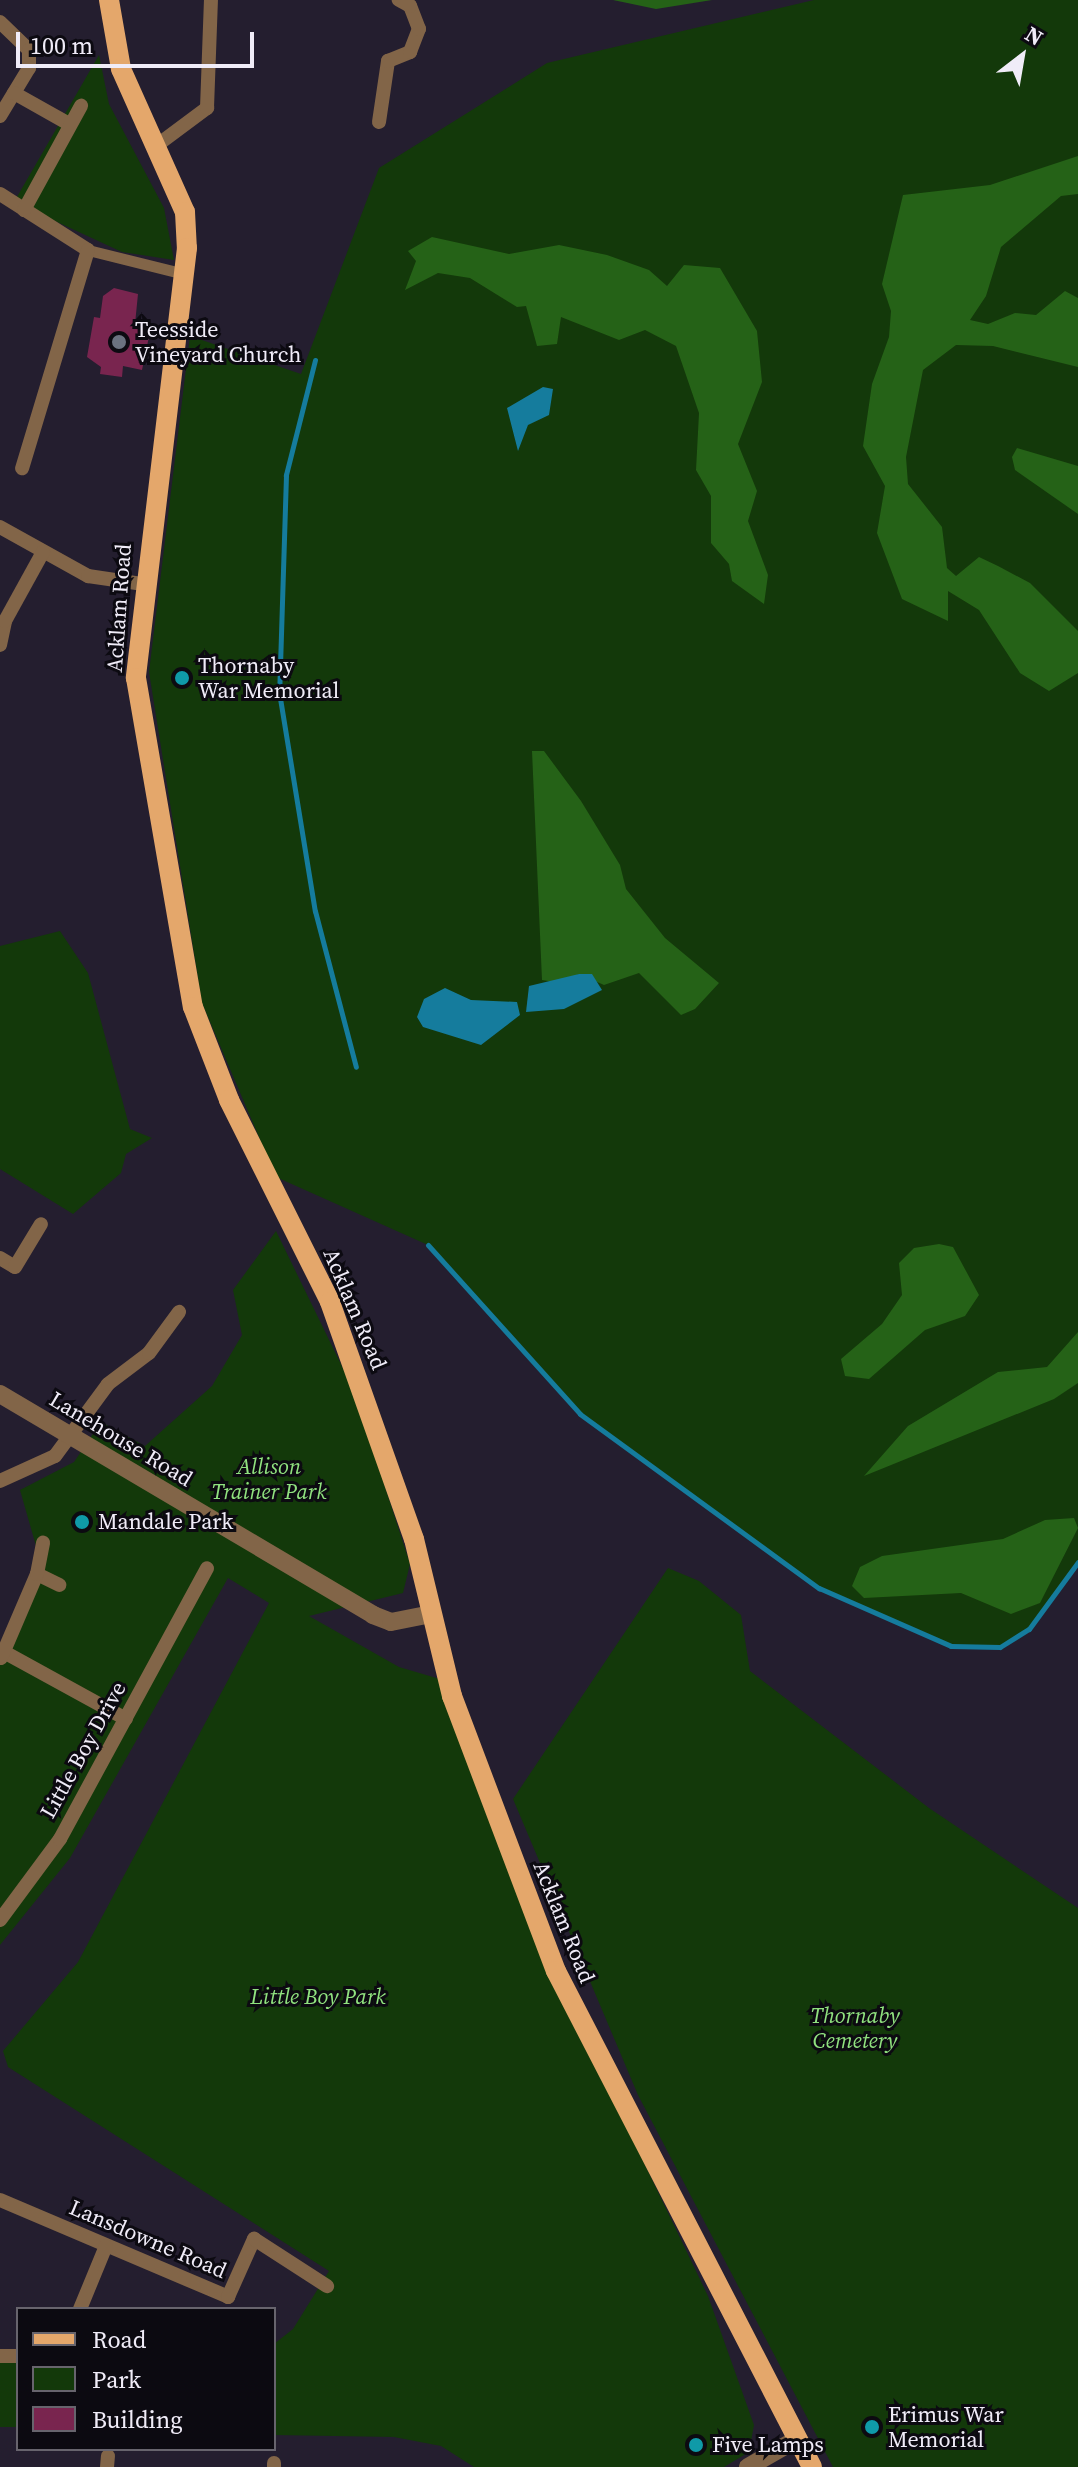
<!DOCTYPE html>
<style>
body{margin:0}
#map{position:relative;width:1078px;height:2467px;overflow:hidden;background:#241e2f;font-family:"Source Serif 4",serif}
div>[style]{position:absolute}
.green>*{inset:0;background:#13390a;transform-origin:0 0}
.forest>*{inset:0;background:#256217}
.water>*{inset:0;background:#157c9d}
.stream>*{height:5px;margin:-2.5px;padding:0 2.5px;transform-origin:2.5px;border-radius:2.5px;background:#157c9d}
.building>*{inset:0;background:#79254f}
.pedestrian>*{height:11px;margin:-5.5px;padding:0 5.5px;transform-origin:5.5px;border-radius:5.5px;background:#826548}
.minor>*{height:14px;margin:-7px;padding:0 7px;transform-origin:7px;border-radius:7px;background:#826548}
.tertiary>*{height:18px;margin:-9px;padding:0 9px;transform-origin:9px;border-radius:9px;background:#826548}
.primary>*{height:20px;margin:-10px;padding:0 10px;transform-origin:10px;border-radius:10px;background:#e4a76b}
.dots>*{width:22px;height:22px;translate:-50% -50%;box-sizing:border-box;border:4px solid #0c0a11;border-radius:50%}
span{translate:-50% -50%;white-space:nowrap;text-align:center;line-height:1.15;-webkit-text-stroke:6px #0c0a11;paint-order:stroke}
.poi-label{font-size:22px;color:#f0ecf8}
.left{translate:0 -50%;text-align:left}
.street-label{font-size:22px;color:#f0ecf8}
.park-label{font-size:22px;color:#90e27f;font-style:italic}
.legend{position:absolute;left:16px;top:2307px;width:260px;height:144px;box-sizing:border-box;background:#0c0a11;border:2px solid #67646d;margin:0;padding:10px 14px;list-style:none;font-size:24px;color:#f0ecf8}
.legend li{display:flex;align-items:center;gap:16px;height:40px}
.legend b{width:40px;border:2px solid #67646d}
.north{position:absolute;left:982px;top:16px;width:80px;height:80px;-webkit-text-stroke:6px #0c0a11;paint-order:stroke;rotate:31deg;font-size:22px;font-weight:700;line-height:32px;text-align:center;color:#f0ecf8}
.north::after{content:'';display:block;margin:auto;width:28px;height:36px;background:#f0ecf8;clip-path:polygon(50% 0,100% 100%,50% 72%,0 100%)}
.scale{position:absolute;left:16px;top:32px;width:238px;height:36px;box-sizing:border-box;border:4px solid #f0ecf8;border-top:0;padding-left:10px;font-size:24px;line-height:28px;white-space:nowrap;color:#f0ecf8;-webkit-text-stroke:6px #0c0a11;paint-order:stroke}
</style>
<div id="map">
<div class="green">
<i style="clip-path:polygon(814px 0,1078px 0,1078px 1562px,1029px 1629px,1000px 1647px,951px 1646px,819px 1588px,580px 1414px,428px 1245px,276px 1177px,202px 1003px,149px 672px,190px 336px,301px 374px,379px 168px,547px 63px)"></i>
<i style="clip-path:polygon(99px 55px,109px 104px,164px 208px,174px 260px,122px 252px,14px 202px)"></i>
<i style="clip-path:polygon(60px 931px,88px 973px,130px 1129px,152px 1138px,126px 1154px,121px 1173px,73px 1214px,0 1169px,0 946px)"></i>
<i style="clip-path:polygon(276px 1231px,354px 1391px,410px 1564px,403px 1593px,309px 1616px,399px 1667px,450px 1682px,534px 1934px,708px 2296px,754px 2425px,749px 2452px,724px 2467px,474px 2467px,441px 2446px,394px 2437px,274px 2435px,274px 2344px,293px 2329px,329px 2271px,8px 2067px,3px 2051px,78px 1962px,269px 1603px,228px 1578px,70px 1858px,0 1945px,0 1664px,42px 1567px,20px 1490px,74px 1462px,101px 1422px,145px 1446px,212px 1386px,242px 1335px,233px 1290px)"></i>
<i style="clip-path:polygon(668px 1568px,699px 1581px,741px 1615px,750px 1671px,929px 1808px,1078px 1908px,1078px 2467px,833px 2467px,638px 2095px,513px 1799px)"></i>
<i style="left:0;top:2356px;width:18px;height:71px"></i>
</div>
<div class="forest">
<i style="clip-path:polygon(613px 0,712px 0,656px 9px)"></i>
<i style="clip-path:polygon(1078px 156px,1078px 194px,1061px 196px,1001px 247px,986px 296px,970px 320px,988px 324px,1015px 313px,1036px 315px,1065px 291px,1078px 298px,1078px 367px,993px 346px,956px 345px,923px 370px,906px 457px,908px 484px,942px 527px,947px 568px,956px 576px,979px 557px,998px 566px,1030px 583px,1078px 631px,1078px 673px,1049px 691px,1020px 673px,979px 610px,948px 591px,948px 621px,902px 599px,877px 533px,885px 486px,863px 446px,872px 384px,889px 337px,891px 311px,882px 284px,903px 195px,990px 185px)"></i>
<i style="clip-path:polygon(432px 237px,509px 254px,559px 245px,607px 255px,649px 270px,667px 286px,684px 265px,720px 268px,757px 331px,762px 382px,738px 444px,757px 491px,748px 521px,768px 575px,764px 604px,732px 581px,729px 564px,711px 543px,711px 496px,696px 470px,699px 413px,676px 346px,645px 330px,619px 340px,561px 317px,557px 344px,537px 346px,526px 306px,517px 307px,470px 278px,438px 273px,405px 290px,416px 261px,408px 251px)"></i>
<i style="clip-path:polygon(1017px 448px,1078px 466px,1078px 514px,1015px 470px,1012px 457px)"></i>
<i style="clip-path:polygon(532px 751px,544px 751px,581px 801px,620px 865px,626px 889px,665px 938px,719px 983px,695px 1009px,681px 1015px,639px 973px,604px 985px,579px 974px,561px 983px,542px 980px)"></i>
<i style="clip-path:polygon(939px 1244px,953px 1247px,979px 1295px,965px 1316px,925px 1330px,869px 1379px,845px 1376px,841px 1359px,882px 1324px,902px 1295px,899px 1263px,914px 1248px)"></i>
<i style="clip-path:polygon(1078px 1332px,1078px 1383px,1054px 1399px,864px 1476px,908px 1426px,998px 1372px,1047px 1367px)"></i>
<i style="clip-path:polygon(1074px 1518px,1078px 1528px,1040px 1603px,1011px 1614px,961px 1593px,864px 1598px,852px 1586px,860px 1567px,882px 1556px,1003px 1539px,1045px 1520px)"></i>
</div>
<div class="water">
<i style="clip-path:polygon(543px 387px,553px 389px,549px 415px,528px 425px,518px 451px,507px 408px)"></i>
<i style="clip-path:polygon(579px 974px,592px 974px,602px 990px,564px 1009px,526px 1012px,529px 986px)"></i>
<i style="clip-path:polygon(445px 988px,471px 1000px,517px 1002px,520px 1015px,481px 1045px,423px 1027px,417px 1017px,424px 999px)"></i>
</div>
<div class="stream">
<i style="left:315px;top:360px;width:119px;rotate:104.2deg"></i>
<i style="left:286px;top:475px;width:217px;rotate:91.8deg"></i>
<i style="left:279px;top:692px;width:222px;rotate:80.7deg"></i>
<i style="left:315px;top:911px;width:161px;rotate:75.3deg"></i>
<i style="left:428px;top:1245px;width:227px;rotate:48deg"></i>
<i style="left:580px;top:1414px;width:296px;rotate:36.1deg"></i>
<i style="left:819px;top:1588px;width:144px;rotate:23.7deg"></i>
<i style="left:951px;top:1646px;width:49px;rotate:1.2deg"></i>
<i style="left:1000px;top:1647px;width:34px;rotate:-32deg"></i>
<i style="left:1029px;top:1629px;width:83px;rotate:-53.8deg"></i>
</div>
<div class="building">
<i style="clip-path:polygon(114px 288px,138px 294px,135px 324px,151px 327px,142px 370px,123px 366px,122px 377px,100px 374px,101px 367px,87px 357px,94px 317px,100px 318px,103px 296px)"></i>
</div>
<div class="pedestrian">
<i style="left:88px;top:250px;width:99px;rotate:14deg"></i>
</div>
<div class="minor">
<i style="left:0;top:22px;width:40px;rotate:44deg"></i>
<i style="left:29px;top:50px;width:18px;rotate:90deg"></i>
<i style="left:29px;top:68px;width:56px;rotate:121.1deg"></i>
<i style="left:14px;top:93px;width:63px;rotate:29.4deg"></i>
<i style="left:379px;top:122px;width:62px;rotate:-81.6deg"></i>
<i style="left:388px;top:61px;width:24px;rotate:-22deg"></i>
<i style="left:410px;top:52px;width:25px;rotate:-69deg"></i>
<i style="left:419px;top:29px;width:25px;rotate:-111deg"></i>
<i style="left:410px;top:6px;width:13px;rotate:-151deg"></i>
<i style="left:156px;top:146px;width:64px;rotate:-36.7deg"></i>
<i style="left:207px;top:108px;width:108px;rotate:-87.9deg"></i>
<i style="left:0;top:194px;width:104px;rotate:32.5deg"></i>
<i style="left:88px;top:250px;width:228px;rotate:106.8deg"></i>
<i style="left:24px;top:210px;width:119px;rotate:-61.3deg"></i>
<i style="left:0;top:527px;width:101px;rotate:29.1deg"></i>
<i style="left:88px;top:576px;width:56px;rotate:8.3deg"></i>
<i style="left:0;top:645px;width:25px;rotate:-78deg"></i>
<i style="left:5px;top:621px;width:79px;rotate:-61.2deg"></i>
<i style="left:0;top:1258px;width:17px;rotate:31deg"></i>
<i style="left:15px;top:1267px;width:50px;rotate:-58.8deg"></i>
<i style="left:0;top:1481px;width:60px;rotate:-24.4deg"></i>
<i style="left:55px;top:1456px;width:89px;rotate:-53.6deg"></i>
<i style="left:108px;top:1384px;width:51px;rotate:-37.1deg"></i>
<i style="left:149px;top:1353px;width:51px;rotate:-53.8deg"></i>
<i style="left:37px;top:1574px;width:25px;rotate:26deg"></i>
<i style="left:4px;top:1652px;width:139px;rotate:28.8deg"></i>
<i style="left:1px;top:1658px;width:91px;rotate:-66.8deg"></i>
<i style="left:37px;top:1574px;width:32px;rotate:-79deg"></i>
<i style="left:0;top:1920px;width:101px;rotate:-53.5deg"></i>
<i style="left:60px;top:1839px;width:308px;rotate:-61.5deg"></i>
<i style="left:0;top:2200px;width:248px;rotate:23deg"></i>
<i style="left:228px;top:2297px;width:64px;rotate:-65.9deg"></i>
<i style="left:254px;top:2239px;width:87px;rotate:32.8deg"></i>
<i style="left:80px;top:2309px;width:68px;rotate:-67.6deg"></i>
<i style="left:0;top:2356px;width:18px"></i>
<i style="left:107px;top:2467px;width:11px;rotate:-85deg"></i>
<i style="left:274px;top:2467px;width:4px;rotate:-90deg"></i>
</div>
<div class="tertiary">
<i style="left:0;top:1394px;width:434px;rotate:30.6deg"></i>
<i style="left:373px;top:1615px;width:19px;rotate:21deg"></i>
<i style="left:391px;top:1622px;width:41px;rotate:-11.3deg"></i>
<i style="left:748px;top:2467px;width:56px;rotate:-29.7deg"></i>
</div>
<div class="primary">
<i style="left:109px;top:0;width:70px;rotate:80.1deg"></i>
<i style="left:121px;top:69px;width:157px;rotate:65.9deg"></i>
<i style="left:185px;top:212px;width:36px;rotate:87deg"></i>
<i style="left:187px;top:248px;width:433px;rotate:96.8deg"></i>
<i style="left:136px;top:678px;width:334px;rotate:80.2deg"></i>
<i style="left:193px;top:1007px;width:100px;rotate:68.8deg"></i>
<i style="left:229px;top:1100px;width:226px;rotate:63.4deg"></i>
<i style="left:330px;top:1302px;width:251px;rotate:70.5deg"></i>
<i style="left:414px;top:1539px;width:162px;rotate:76.4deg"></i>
<i style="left:452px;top:1696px;width:294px;rotate:69.3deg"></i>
<i style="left:556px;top:1971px;width:558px;rotate:62.7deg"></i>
</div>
<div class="dots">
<i style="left:119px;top:342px;background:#6b7280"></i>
<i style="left:182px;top:678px;background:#0f9aa8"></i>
<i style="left:82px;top:1522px;background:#0f9aa8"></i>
<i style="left:872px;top:2427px;background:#0f9aa8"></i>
<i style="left:696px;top:2445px;background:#0f9aa8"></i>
</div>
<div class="poi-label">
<span class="left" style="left:135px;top:342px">Teesside<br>Vineyard Church</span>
<span class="left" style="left:198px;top:678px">Thornaby<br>War Memorial</span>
<span class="left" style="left:98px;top:1522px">Mandale Park</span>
<span class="left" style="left:888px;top:2427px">Erimus War<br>Memorial</span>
<span class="left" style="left:712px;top:2445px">Five Lamps</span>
</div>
<div class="street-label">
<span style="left:119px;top:608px;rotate:-86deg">Acklam Road</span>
<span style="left:355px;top:1309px;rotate:67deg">Acklam Road</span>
<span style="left:121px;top:1439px;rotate:31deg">Lanehouse Road</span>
<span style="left:83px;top:1750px;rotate:-61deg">Little Boy Drive</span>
<span style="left:564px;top:1922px;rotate:68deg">Acklam Road</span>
<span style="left:148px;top:2239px;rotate:23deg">Lansdowne Road</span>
</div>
<div class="park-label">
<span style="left:269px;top:1479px">Allison<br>Trainer Park</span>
<span style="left:318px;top:1997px">Little Boy Park</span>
<span style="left:855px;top:2028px">Thornaby<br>Cemetery</span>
</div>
<ul class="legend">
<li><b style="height:10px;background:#e4a76b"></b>Road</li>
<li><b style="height:22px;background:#13390a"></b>Park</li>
<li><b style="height:22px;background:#79254f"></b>Building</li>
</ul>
<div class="north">N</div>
<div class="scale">100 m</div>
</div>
